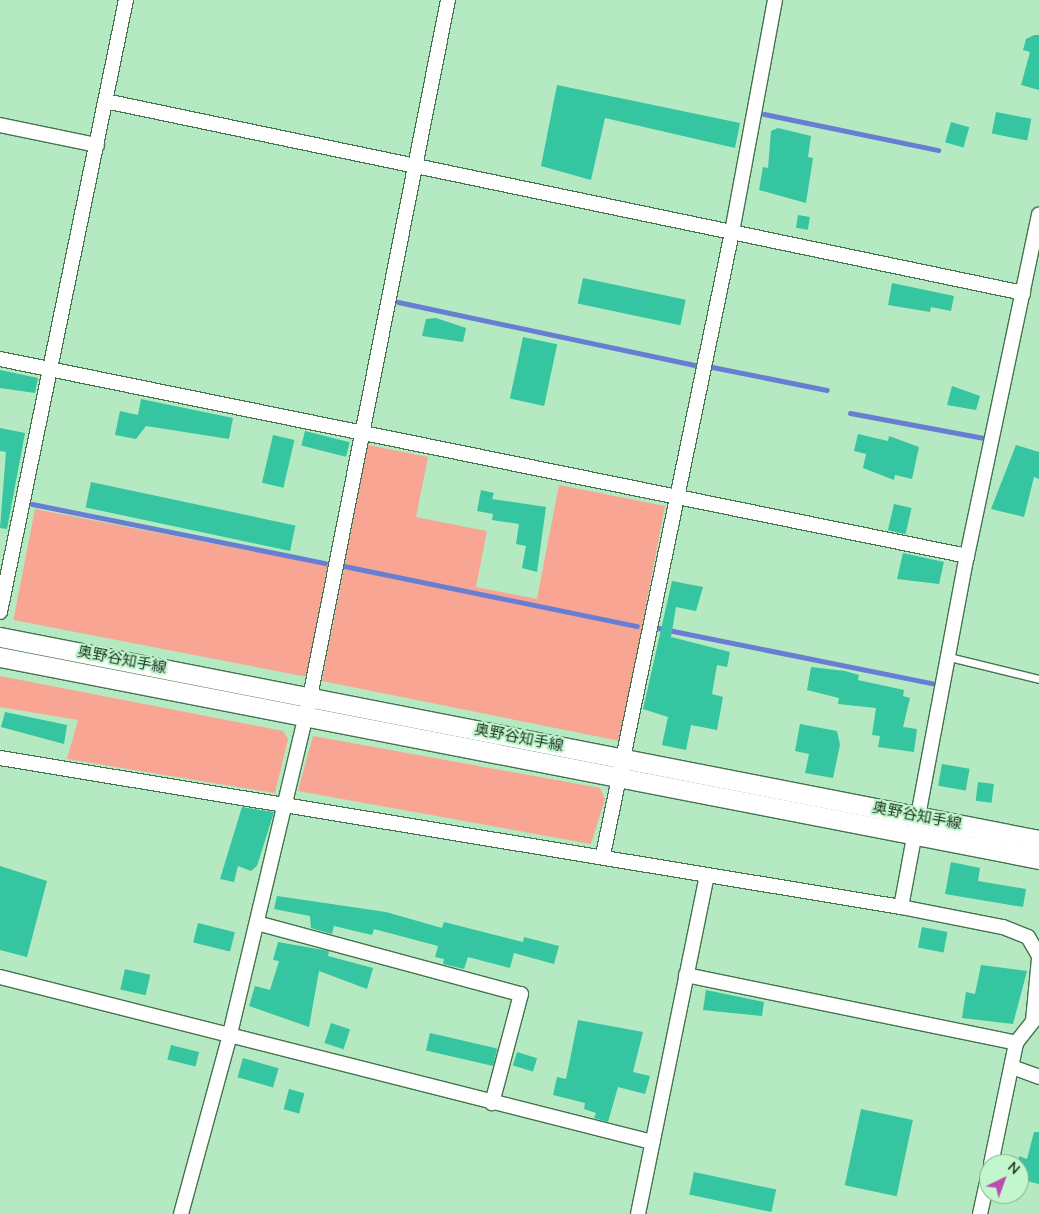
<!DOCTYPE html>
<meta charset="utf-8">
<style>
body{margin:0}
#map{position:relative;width:1039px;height:1214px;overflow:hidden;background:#b5e9c1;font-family:"Nunito Sans","Noto Sans JP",sans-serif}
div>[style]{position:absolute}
.green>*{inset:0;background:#f9a594;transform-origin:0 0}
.stream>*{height:5px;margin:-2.5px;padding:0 2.5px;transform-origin:2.5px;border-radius:2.5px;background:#687ed3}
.building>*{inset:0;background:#35c5a0;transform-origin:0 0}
.roads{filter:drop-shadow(1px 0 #437350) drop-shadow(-1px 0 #437350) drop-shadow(0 1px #437350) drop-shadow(0 -1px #437350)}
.service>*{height:7px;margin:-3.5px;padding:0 3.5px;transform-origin:3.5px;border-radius:3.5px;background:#fff}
.minor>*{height:14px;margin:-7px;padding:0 7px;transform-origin:7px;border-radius:7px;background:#fff}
.secondary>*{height:19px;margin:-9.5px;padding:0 9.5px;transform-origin:9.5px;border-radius:9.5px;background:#fff}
span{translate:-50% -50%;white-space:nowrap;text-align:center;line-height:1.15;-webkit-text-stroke:4px #c2f7ce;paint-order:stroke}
.street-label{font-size:15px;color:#233828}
.north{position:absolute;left:979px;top:1154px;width:50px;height:50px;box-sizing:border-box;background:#c2f7ce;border:1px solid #82ab8c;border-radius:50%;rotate:42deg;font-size:14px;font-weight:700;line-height:20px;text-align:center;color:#233828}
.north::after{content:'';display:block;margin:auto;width:18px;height:22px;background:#b94eaf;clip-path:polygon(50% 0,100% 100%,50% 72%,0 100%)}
</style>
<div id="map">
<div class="green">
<i style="clip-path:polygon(368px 445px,428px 457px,416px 517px,487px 531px,476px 587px,537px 599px,559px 485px,665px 506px,620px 741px,322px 681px)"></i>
<i style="left:35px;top:509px;width:298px;height:113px;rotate:11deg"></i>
<i style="clip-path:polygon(0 676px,283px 731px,288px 739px,275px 793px,67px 759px,78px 720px,0 707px)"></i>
<i style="clip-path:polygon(313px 736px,600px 788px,605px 799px,591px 844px,298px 791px)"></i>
</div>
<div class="stream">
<i style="left:764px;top:114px;width:178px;rotate:11.7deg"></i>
<i style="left:398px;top:302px;width:303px;rotate:12deg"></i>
<i style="left:712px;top:367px;width:117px;rotate:11.3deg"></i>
<i style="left:850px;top:413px;width:136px;rotate:10.6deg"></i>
<i style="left:32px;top:504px;width:299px;rotate:11.4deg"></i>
<i style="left:344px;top:566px;width:299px;rotate:11.6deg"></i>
<i style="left:658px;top:628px;width:284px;rotate:11.4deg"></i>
</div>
<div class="building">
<i style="clip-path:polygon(1034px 35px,1039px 35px,1039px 90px,1021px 85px,1030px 52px,1023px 50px,1026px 39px)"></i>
<i style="clip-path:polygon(557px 85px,740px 123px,735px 148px,605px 118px,591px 180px,541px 166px)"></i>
<i style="left:996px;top:112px;width:36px;height:22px;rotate:11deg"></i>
<i style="left:951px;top:122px;width:19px;height:21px;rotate:16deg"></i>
<i style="clip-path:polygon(778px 128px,811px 136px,808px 157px,813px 158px,806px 203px,759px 190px,763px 167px,768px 168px,771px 131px)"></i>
<i style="left:798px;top:215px;width:12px;height:13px;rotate:9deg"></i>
<i style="left:583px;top:278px;width:105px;height:26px;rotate:12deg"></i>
<i style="clip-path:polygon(892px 283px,954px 296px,951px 311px,931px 307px,930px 312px,888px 305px)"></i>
<i style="clip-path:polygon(436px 318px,466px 328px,463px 342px,422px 336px,426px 319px)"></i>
<i style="left:523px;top:337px;width:35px;height:63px;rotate:12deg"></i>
<i style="clip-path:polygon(0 370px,38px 378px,35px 393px,0 388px)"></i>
<i style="clip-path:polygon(952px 386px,980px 396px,976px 410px,947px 405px)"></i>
<i style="clip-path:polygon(141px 399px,233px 418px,229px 439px,146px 426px,136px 439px,115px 435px,120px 411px,138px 415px)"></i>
<i style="clip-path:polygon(0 428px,25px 433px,7px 529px,0 528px,6px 452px,0 451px)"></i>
<i style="left:305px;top:431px;width:46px;height:15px;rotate:14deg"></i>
<i style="clip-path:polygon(858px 434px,888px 441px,889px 436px,919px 447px,912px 479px,895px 475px,894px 480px,863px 468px,866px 454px,854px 451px)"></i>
<i style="left:273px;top:435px;width:22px;height:49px;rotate:13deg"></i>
<i style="clip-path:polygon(1016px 445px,1039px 452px,1039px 479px,1034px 477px,1024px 517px,991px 509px)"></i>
<i style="left:91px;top:482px;width:209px;height:26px;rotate:12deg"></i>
<i style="clip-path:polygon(481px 490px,494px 493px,492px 499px,546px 507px,537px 572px,522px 568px,526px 546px,516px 544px,519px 524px,492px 520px,493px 514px,477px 511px)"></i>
<i style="left:894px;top:504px;width:18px;height:27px;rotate:13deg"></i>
<i style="clip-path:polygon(903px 553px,944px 562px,939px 584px,897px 579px)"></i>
<i style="clip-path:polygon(672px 581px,703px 587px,696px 611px,676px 607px,671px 637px,730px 652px,727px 667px,717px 665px,712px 694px,723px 697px,717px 730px,691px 725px,686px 750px,662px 745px,668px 717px,643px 709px)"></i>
<i style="clip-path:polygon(811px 667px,845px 671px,859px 675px,858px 680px,904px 690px,903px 696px,910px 698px,903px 727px,917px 729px,914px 752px,878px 747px,880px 736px,872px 735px,876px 708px,838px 704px,839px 698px,807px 690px)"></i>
<i style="clip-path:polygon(5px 712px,67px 725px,64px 744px,1px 727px)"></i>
<i style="clip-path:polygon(800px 724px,837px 731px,840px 745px,833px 778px,805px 773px,809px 754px,795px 751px)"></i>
<i style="left:942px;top:764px;width:28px;height:22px;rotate:10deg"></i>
<i style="left:978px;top:782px;width:16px;height:19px;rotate:7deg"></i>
<i style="clip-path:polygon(242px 807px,274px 812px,257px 866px,251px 871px,238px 866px,234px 882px,220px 879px)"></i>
<i style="clip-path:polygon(951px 862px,980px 868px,978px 881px,1026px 889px,1023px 907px,945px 894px)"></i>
<i style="clip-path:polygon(0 866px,47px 881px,27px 957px,0 950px)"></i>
<i style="clip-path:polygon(277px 896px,386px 912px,442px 928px,444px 922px,523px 942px,524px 937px,559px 946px,554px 964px,514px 953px,510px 968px,468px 957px,464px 969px,443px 964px,444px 959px,435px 957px,438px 946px,374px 929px,372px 935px,334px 926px,332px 934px,311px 928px,310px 916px,274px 909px)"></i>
<i style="left:198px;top:923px;width:38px;height:20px;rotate:14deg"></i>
<i style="left:922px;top:927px;width:26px;height:21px;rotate:11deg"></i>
<i style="clip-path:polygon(278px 942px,329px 951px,328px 956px,373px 968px,367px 989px,319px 971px,309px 1027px,249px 1006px,255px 986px,270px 990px,279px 961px,273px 960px)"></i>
<i style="clip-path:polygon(981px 965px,1027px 971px,1013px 1024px,962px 1018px,966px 992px,975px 994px)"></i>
<i style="left:125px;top:969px;width:26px;height:21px;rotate:13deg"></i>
<i style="clip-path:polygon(706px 990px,764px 1002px,762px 1016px,703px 1010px)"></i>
<i style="clip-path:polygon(578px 1020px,643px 1032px,633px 1072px,650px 1076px,645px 1094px,618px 1087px,608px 1122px,594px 1118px,596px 1113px,584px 1109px,585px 1103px,553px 1095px,557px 1077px,566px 1079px)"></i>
<i style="left:331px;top:1023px;width:20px;height:21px;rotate:18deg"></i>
<i style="left:430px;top:1033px;width:69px;height:18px;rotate:13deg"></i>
<i style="left:171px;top:1045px;width:29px;height:15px;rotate:14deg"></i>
<i style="left:517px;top:1052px;width:21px;height:14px;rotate:17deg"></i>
<i style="left:243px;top:1058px;width:37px;height:20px;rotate:16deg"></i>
<i style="left:289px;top:1089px;width:16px;height:21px;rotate:15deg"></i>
<i style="left:861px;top:1109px;width:53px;height:78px;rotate:12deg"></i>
<i style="clip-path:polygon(1034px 1132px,1039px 1132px,1039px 1184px,1019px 1179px,1019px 1156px,1027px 1159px)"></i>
<i style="left:694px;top:1172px;width:84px;height:23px;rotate:12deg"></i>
</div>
<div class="roads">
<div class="service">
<i style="left:949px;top:657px;width:93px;rotate:13.7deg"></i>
</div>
<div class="minor">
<i style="left:105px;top:101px;width:938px;rotate:11.81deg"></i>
<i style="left:0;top:125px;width:99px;rotate:11.7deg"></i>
<i style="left:0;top:359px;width:987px;rotate:11.51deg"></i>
<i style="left:0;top:612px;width:625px;rotate:-78.37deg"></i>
<i style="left:0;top:758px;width:913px;rotate:9.39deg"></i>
<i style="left:901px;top:907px;width:104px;rotate:11.1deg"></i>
<i style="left:1003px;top:927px;width:27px;rotate:22deg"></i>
<i style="left:1028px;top:937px;width:22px;rotate:60deg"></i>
<i style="left:603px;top:855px;width:636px;rotate:-78.3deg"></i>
<i style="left:732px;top:232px;width:236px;rotate:-79.5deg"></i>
<i style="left:901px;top:907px;width:357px;rotate:-79.4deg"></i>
<i style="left:967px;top:556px;width:349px;rotate:-78.1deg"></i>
<i style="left:257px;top:923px;width:273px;rotate:15.1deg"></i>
<i style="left:521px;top:994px;width:113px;rotate:104.9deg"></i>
<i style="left:686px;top:975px;width:337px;rotate:11.6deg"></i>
<i style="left:0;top:977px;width:673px;rotate:14.2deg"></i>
<i style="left:1012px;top:1067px;width:29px;rotate:20deg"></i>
<i style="left:991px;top:1164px;width:124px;rotate:-78.3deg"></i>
<i style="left:1016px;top:1043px;width:28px;rotate:-52deg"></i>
<i style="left:1033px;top:1021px;width:62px;rotate:-84.5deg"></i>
<i style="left:181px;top:1214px;width:182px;rotate:-74.7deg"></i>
<i style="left:229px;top:1038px;width:350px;rotate:-76.6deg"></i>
<i style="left:310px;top:697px;width:711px;rotate:-78.8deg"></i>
<i style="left:638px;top:1214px;width:345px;rotate:-78.5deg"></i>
<i style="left:980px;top:1214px;width:42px;rotate:-77.6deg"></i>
</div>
<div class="secondary">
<i style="left:0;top:637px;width:1059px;rotate:11.06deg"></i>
<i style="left:0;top:657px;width:1058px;rotate:11deg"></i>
</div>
</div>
<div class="street-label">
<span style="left:122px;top:660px;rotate:11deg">奥野谷知手線</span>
<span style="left:519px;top:738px;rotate:11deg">奥野谷知手線</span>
<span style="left:917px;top:816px;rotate:11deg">奥野谷知手線</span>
</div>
<div class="north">N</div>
</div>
